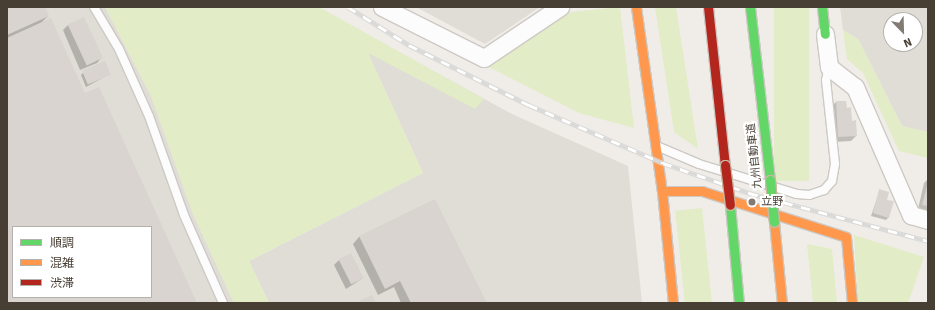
<!DOCTYPE html>
<meta charset="utf-8">
<style>
body{margin:0}
#map{position:relative;width:935px;height:310px;overflow:hidden;background:#f0ede8;font-family:Signika,"Noto Sans JP",sans-serif}
div>[style]{position:absolute}
.industrial>*{inset:0;background:#e0dcd6}
.green>*{inset:0;background:#e2ecc6;transform-origin:0 0}
.shadow>*{inset:0;background:#0003}
.building>*{inset:0;background:#d9d4cf;transform-origin:0 0}
.roads{filter:drop-shadow(1px 0 #cdc9c4) drop-shadow(-1px 0 #cdc9c4) drop-shadow(0 1px #cdc9c4) drop-shadow(0 -1px #cdc9c4)}
.lane>*{height:8px;margin:-4px;padding:0 4px;transform-origin:4px;border-radius:4px;background:#fdfcfc}
.street>*{height:17px;margin:-8.5px;padding:0 8.5px;transform-origin:8.5px;border-radius:8.5px;background:#fdfcfc}
.fast>*{height:9px;margin:-4.5px;padding:0 4.5px;transform-origin:4.5px;border-radius:4.5px;background:#63d668}
.slow>*{height:9px;margin:-4.5px;padding:0 4.5px;transform-origin:4.5px;border-radius:4.5px;background:#ff974d}
.jam>*{height:9px;margin:-4.5px;padding:0 4.5px;transform-origin:4.5px;border-radius:4.5px;background:#b3261e}
.rail>*{height:4.5px;margin-top:-2.25px;transform-origin:0;background:repeating-linear-gradient(90deg,#fff 0 9px,#d9d9d8 0 18px);box-sizing:border-box;border-block:1px solid #d9d9d8}
.bridges{filter:drop-shadow(1px 0 #cbb8a2) drop-shadow(-1px 0 #cbb8a2) drop-shadow(0 1px #cbb8a2) drop-shadow(0 -1px #cbb8a2)}
.fast-bridge>*{height:9px;margin:-4.5px;padding:0 4.5px;transform-origin:4.5px;border-radius:4.5px;background:#63d668}
.jam-bridge>*{height:9px;margin:-4.5px;padding:0 4.5px;transform-origin:4.5px;border-radius:4.5px;background:#b3261e}
.dots>*{width:11px;height:11px;translate:-50% -50%;box-sizing:border-box;border:2px solid #fff;border-radius:50%}
span{translate:-50% -50%;white-space:nowrap;text-align:center;line-height:1.15;-webkit-text-stroke:4px #fff;paint-order:stroke}
.street-label{font-size:11px;color:#473e34}
.poi-label{font-size:11px;color:#473e34}
.left{translate:0 -50%;text-align:left}
.frame{position:absolute;inset:0;border:8px solid #473e34;pointer-events:none}
.legend{position:absolute;left:12px;top:226px;width:140px;height:72px;box-sizing:border-box;background:#fff;border:1px solid #b5b2ae;margin:0;padding:5px 7px;list-style:none;font-size:12px;color:#473e34}
.legend li{display:flex;align-items:center;gap:8px;height:20px}
.legend b{width:20px;border:1px solid #b5b2ae}
.north{position:absolute;left:883px;top:12px;width:40px;height:40px;box-sizing:border-box;background:#fff;border:1px solid #b5b2ae;border-radius:50%;rotate:157deg;font-size:11px;font-weight:700;line-height:16px;text-align:center;color:#473e34}
.north::after{content:'';display:block;margin:auto;width:14px;height:18px;background:#827b73;clip-path:polygon(50% 0,100% 100%,50% 72%,0 100%)}
</style>
<div id="map">
<div class="industrial">
<i style="clip-path:polygon(evenodd,7px 7px,105px 7px,151px 96px,193px 214px,234px 303px,7px 303px,7px 7px,13px 227px,151px 227px,151px 297px,13px 297px,13px 227px)"></i>
<i style="clip-path:polygon(416px 7px,540px 7px,485px 44px)"></i>
<i style="clip-path:polygon(evenodd,840px 7px,928px 7px,928px 132px,902px 126px,858px 39px,843px 30px,840px 7px,891px 20px,915px 20px,915px 44px,891px 44px,891px 20px)"></i>
<i style="clip-path:polygon(357px 29px,512px 114px,628px 166px,642px 303px,269px 303px,249px 261px,423px 173px)"></i>
</div>
<div class="green">
<i style="clip-path:polygon(105px 7px,319px 7px,484px 99px,475px 109px,368px 53px,423px 173px,249px 261px,269px 303px,234px 303px,193px 214px,151px 96px)"></i>
<i style="clip-path:polygon(620px 7px,634px 128px,579px 113px,489px 67px,571px 12px)"></i>
<i style="clip-path:polygon(655px 7px,676px 7px,698px 149px,674px 132px)"></i>
<i style="left:774px;top:7px;width:35px;height:174px"></i>
<i style="clip-path:polygon(843px 30px,858px 39px,902px 126px,928px 132px,928px 158px,899px 151px,863px 73px,847px 59px)"></i>
<i style="left:702px;top:208px;width:96px;height:27px;rotate:84deg"></i>
<i style="clip-path:polygon(854px 235px,924px 257px,908px 303px,858px 303px)"></i>
<i style="clip-path:polygon(807px 244px,832px 249px,837px 303px,813px 303px)"></i>
</div>
<div class="shadow">
<i style="clip-path:polygon(evenodd,7px 7px,44px 7px,48px 16px,41px 23px,85px 95px,196px 303px,7px 303px,7px 7px,13px 227px,151px 227px,151px 297px,13px 297px,13px 227px)"></i>
<i style="clip-path:polygon(68px 25px,101px 58px,97px 63px,80px 70px,63px 30px)"></i>
<i style="clip-path:polygon(83px 73px,110px 74px,86px 87px,81px 75px)"></i>
<i style="clip-path:polygon(836px 102px,851px 122px,856px 136px,851px 141px,833px 142px,831px 107px)"></i>
<i style="clip-path:polygon(928px 179px,928px 212px,918px 209px,924px 183px)"></i>
<i style="clip-path:polygon(880px 190px,886px 200px,889px 217px,886px 220px,871px 216px)"></i>
<i style="clip-path:polygon(434px 200px,485px 303px,401px 303px,394px 287px,378px 295px,353px 244px,359px 237px)"></i>
<i style="clip-path:polygon(339px 260px,363px 278px,346px 289px,334px 265px)"></i>
</div>
<div class="building">
<i style="clip-path:polygon(7px 7px,45px 7px,49px 16px,7px 35px)"></i>
<i style="left:84px;top:17px;width:45px;height:18px;rotate:65deg"></i>
<i style="clip-path:polygon(evenodd,51px 18px,85px 93px,99px 87px,197px 303px,7px 303px,7px 38px,51px 18px,13px 227px,151px 227px,151px 297px,13px 297px,13px 227px)"></i>
<i style="left:105px;top:61px;width:15px;height:25px;rotate:67deg"></i>
<i style="clip-path:polygon(836px 101px,846px 101px,847px 108px,851px 107px,852px 121px,856px 120px,857px 136px,838px 137px)"></i>
<i style="clip-path:polygon(928px 183px,928px 206px,922px 205px)"></i>
<i style="clip-path:polygon(879px 189px,889px 192px,887px 200px,894px 201px,889px 218px,873px 213px)"></i>
<i style="clip-path:polygon(435px 199px,487px 303px,411px 303px,400px 281px,385px 289px,359px 236px)"></i>
<i style="left:351px;top:253px;width:28px;height:14px;rotate:63deg"></i>
<i style="clip-path:polygon(372px 295px,376px 303px,360px 303px,359px 301px)"></i>
</div>
<div class="roads">
<div class="lane">
<i style="left:94px;top:7px;width:49px;rotate:59.2deg"></i>
<i style="left:119px;top:49px;width:73px;rotate:65.9deg"></i>
<i style="left:149px;top:116px;width:105px;rotate:70.5deg"></i>
<i style="left:184px;top:215px;width:96px;rotate:66.1deg"></i>
<i style="left:659px;top:147px;width:43px;rotate:23deg"></i>
<i style="left:699px;top:164px;width:102px;rotate:17deg"></i>
<i style="left:797px;top:194px;width:12px;rotate:5deg"></i>
<i style="left:809px;top:195px;width:16px;rotate:-18deg"></i>
<i style="left:824px;top:190px;width:12px;rotate:-48deg"></i>
<i style="left:832px;top:181px;width:17px;rotate:-80deg"></i>
<i style="left:835px;top:164px;width:84px;rotate:-96.1deg"></i>
<i style="left:826px;top:80px;width:13px;rotate:-77deg"></i>
</div>
<div class="street">
<i style="left:382px;top:7px;width:114px;rotate:26.6deg"></i>
<i style="left:484px;top:58px;width:92px;rotate:-33.9deg"></i>
<i style="left:825px;top:34px;width:33px;rotate:83deg"></i>
<i style="left:829px;top:67px;width:33px;rotate:38deg"></i>
<i style="left:855px;top:87px;width:140px;rotate:66.4deg"></i>
<i style="left:911px;top:215px;width:18px;rotate:16deg"></i>
</div>
<div class="fast">
<i style="left:750px;top:7px;width:174px;rotate:83.4deg"></i>
<i style="left:822px;top:7px;width:27px;rotate:84deg"></i>
<i style="left:730px;top:205px;width:98px;rotate:84.8deg"></i>
</div>
<div class="slow">
<i style="left:636px;top:7px;width:186px;rotate:82deg"></i>
<i style="left:662px;top:191px;width:113px;rotate:84.4deg"></i>
<i style="left:662px;top:191px;width:40px"></i>
<i style="left:702px;top:191px;width:151px;rotate:17.7deg"></i>
<i style="left:846px;top:237px;width:66px;rotate:84.8deg"></i>
<i style="left:774px;top:222px;width:81px;rotate:84.4deg"></i>
</div>
<div class="jam">
<i style="left:708px;top:7px;width:159px;rotate:83.9deg"></i>
</div>
</div>
<div class="rail">
<i style="left:348px;top:7px;width:72px;rotate:31.9deg"></i>
<i style="left:409px;top:45px;width:134px;rotate:26.6deg"></i>
<i style="left:529px;top:105px;width:146px;rotate:23.4deg"></i>
<i style="left:663px;top:163px;width:91px;rotate:19.2deg"></i>
<i style="left:749px;top:193px;width:185px;rotate:15deg"></i>
</div>
<div class="bridges">
<div class="fast-bridge">
<i style="left:770px;top:180px;width:42px;rotate:84.6deg"></i>
</div>
<div class="jam-bridge">
<i style="left:725px;top:165px;width:40px;rotate:82.9deg"></i>
</div>
</div>
<div class="dots">
<i style="left:752px;top:202px;background:#827b73"></i>
</div>
<div class="street-label">
<span style="left:755px;top:156px;rotate:-96deg">九州自動車道</span>
</div>
<div class="poi-label">
<span class="left" style="left:761px;top:202px">立野</span>
</div>
<div class="frame"></div>
<ul class="legend">
<li><b style="height:5px;background:#63d668"></b>順調</li>
<li><b style="height:5px;background:#ff974d"></b>混雑</li>
<li><b style="height:5px;background:#b3261e"></b>渋滞</li>
</ul>
<div class="north">N</div>
</div>
